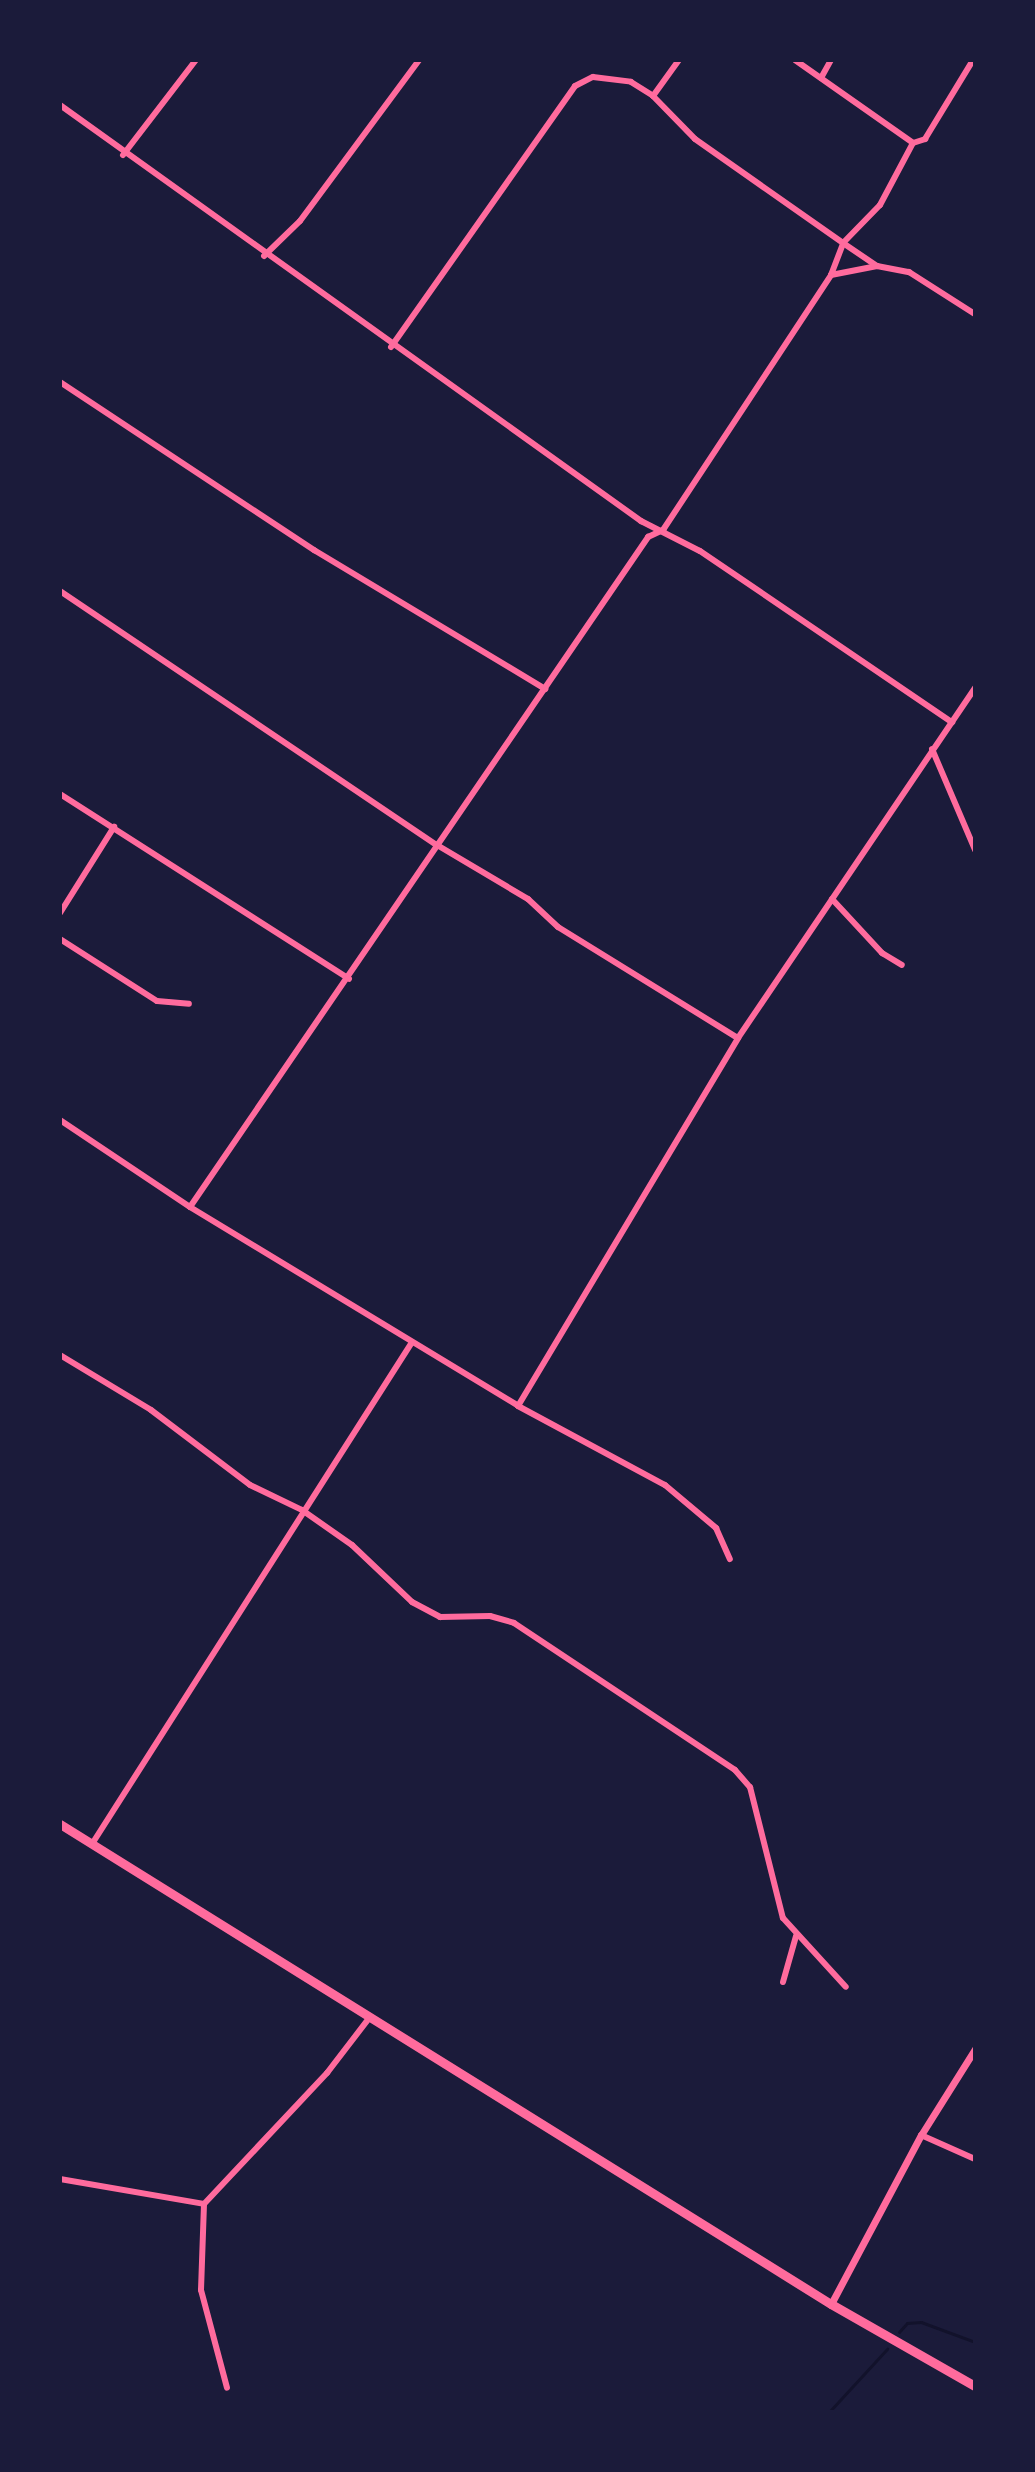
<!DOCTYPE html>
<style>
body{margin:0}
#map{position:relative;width:1035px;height:2472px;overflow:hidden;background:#1b1b3a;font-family:Signika,sans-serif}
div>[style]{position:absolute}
.stream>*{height:3px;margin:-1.5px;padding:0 1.5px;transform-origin:1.5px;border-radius:1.5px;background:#12122b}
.minor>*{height:6px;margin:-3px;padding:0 3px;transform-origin:3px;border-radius:3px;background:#ff6b9d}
.tertiary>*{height:7px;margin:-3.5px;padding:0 3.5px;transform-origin:3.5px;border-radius:3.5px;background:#ff6b9d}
.primary>*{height:9px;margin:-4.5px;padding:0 4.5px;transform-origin:4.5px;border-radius:4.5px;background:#ff6b9d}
span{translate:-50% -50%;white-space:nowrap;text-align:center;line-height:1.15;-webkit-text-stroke:8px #1b1b3a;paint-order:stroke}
.frame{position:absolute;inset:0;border:62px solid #1b1b3a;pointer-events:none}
</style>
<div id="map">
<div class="stream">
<i style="left:899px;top:2332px;width:12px;rotate:-48deg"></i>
<i style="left:907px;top:2323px;width:14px;rotate:-4deg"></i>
<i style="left:921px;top:2322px;width:58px;rotate:20.3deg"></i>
<i style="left:829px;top:2412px;width:86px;rotate:-47.4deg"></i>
</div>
<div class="minor">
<i style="left:795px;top:60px;width:144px;rotate:35.1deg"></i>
<i style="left:821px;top:78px;width:21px;rotate:-61deg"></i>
<i style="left:653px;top:96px;width:44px;rotate:-54.2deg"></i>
<i style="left:60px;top:105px;width:715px;rotate:35.6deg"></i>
<i style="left:641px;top:521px;width:66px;rotate:27deg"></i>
<i style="left:700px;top:551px;width:305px;rotate:34.2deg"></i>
<i style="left:123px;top:155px;width:120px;rotate:-52.5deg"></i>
<i style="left:264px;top:256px;width:50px;rotate:-44.2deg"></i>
<i style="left:300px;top:221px;width:200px;rotate:-53.5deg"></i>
<i style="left:831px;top:275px;width:47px;rotate:-11.1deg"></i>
<i style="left:391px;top:347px;width:319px;rotate:-54.8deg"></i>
<i style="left:575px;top:86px;width:20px;rotate:-27deg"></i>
<i style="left:593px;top:77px;width:38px;rotate:7deg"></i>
<i style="left:631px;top:82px;width:26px;rotate:32deg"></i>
<i style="left:653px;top:96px;width:60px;rotate:45.7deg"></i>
<i style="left:695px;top:139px;width:181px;rotate:35.1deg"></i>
<i style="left:843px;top:243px;width:41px;rotate:34.1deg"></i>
<i style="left:877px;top:266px;width:33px;rotate:11deg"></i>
<i style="left:909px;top:272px;width:78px;rotate:32.5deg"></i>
<i style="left:60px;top:382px;width:305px;rotate:33.5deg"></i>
<i style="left:314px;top:550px;width:270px;rotate:31deg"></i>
<i style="left:60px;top:591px;width:455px;rotate:34deg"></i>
<i style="left:437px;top:845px;width:106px;rotate:30.7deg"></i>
<i style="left:528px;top:899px;width:41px;rotate:43deg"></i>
<i style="left:558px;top:927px;width:211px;rotate:31.7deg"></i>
<i style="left:932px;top:749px;width:110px;rotate:66.9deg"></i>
<i style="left:60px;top:794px;width:343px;rotate:32.6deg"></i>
<i style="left:832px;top:899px;width:74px;rotate:47.2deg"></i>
<i style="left:882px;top:953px;width:23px;rotate:31deg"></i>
<i style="left:60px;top:913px;width:102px;rotate:-57.9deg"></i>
<i style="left:60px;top:939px;width:115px;rotate:32.6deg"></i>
<i style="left:157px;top:1001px;width:32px;rotate:5deg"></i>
<i style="left:60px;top:1120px;width:156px;rotate:33.8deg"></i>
<i style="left:190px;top:1207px;width:384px;rotate:31.2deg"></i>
<i style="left:518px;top:1406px;width:167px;rotate:28.3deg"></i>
<i style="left:665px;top:1485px;width:67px;rotate:40.1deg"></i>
<i style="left:716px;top:1528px;width:34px;rotate:66deg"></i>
<i style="left:190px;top:1207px;width:812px;rotate:-55.64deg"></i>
<i style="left:648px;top:537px;width:17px;rotate:-25deg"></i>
<i style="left:663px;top:530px;width:305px;rotate:-56.6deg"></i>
<i style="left:831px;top:275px;width:34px;rotate:-69deg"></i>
<i style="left:843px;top:243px;width:53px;rotate:-45.8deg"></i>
<i style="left:880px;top:205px;width:70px;rotate:-62deg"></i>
<i style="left:913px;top:143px;width:13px;rotate:-18deg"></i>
<i style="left:925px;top:139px;width:92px;rotate:-58.7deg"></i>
<i style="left:60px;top:1355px;width:106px;rotate:31.1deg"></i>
<i style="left:151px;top:1410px;width:124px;rotate:37.1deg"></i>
<i style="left:250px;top:1485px;width:58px;rotate:25.7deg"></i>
<i style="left:302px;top:1510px;width:61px;rotate:35deg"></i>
<i style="left:352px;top:1545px;width:83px;rotate:43.5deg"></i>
<i style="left:412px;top:1602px;width:32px;rotate:28deg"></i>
<i style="left:440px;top:1617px;width:50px;rotate:-1.1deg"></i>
<i style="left:490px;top:1616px;width:25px;rotate:16deg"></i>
<i style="left:514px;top:1623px;width:265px;rotate:33.6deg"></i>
<i style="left:735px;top:1770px;width:23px;rotate:49deg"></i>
<i style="left:750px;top:1787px;width:135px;rotate:75.9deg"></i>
<i style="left:783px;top:1918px;width:93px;rotate:47.6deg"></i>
<i style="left:518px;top:1406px;width:429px;rotate:-59.1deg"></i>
<i style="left:738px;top:1038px;width:423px;rotate:-55.9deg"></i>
<i style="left:92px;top:1844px;width:595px;rotate:-57.48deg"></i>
<i style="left:783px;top:1982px;width:48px;rotate:-74.2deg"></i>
<i style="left:921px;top:2135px;width:59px;rotate:24deg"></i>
<i style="left:60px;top:2179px;width:146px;rotate:9.8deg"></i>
<i style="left:204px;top:2204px;width:180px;rotate:-46.8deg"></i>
<i style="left:327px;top:2073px;width:71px;rotate:-52.5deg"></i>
<i style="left:204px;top:2204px;width:86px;rotate:92deg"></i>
<i style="left:201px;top:2290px;width:101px;rotate:75.1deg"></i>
</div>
<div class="tertiary">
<i style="left:831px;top:2304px;width:191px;rotate:-62deg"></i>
<i style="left:921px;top:2135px;width:102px;rotate:-57.9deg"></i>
</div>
<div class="primary">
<i style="left:60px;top:1824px;width:908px;rotate:31.91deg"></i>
<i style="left:831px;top:2304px;width:166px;rotate:29.7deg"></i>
</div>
<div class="frame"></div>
</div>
